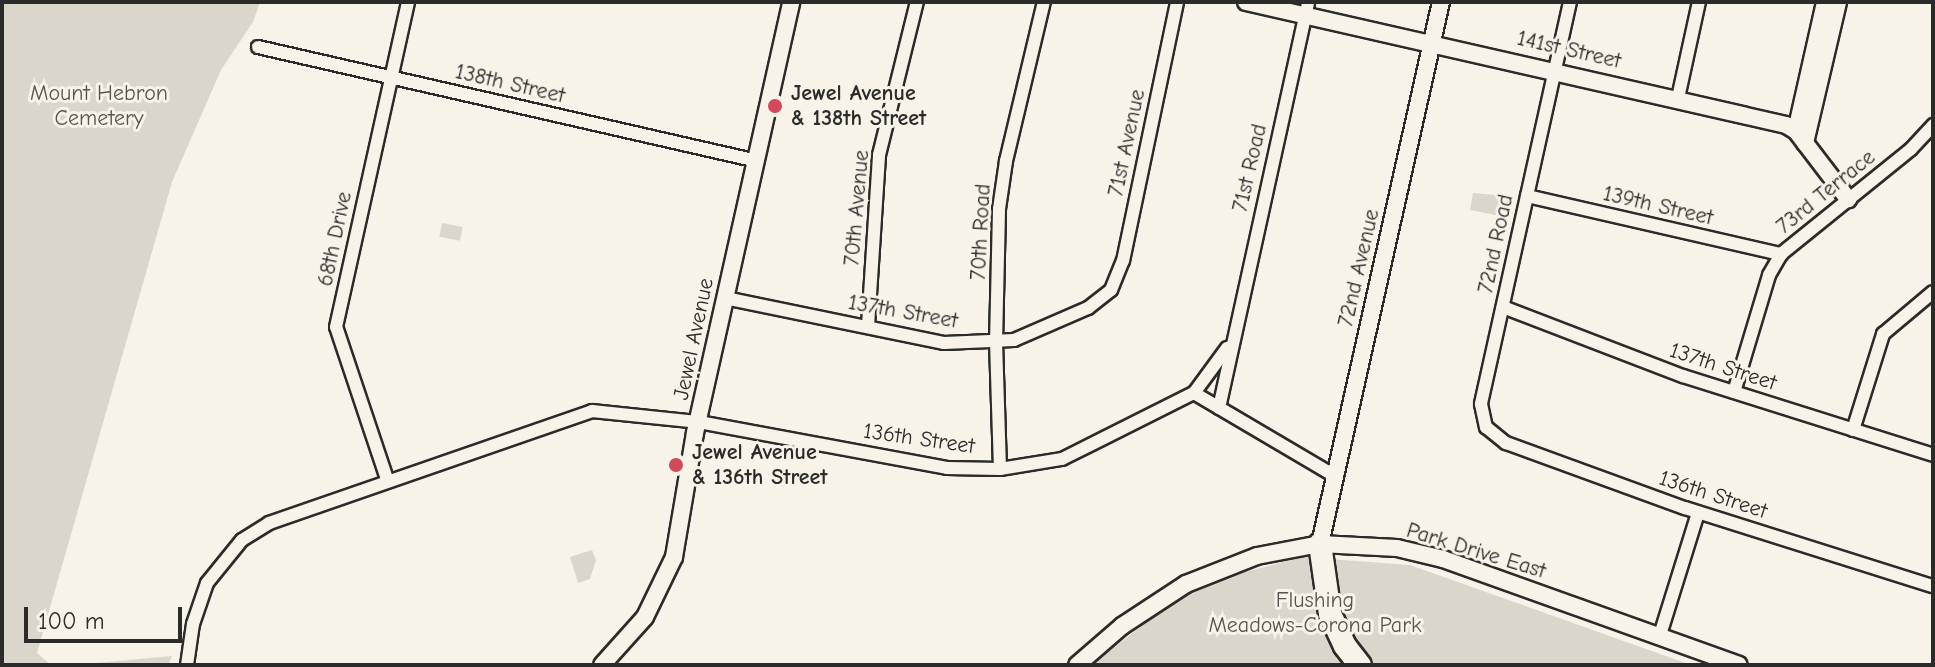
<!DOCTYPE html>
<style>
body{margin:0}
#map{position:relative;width:1935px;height:667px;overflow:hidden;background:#f7f3e8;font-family:"Comic Neue",sans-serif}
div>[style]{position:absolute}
.green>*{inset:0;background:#dad6cc;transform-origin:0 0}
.roads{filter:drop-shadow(2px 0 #2b2b2b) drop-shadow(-2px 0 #2b2b2b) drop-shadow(0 2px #2b2b2b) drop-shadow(0 -2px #2b2b2b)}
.minor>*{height:12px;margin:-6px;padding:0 6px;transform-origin:6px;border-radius:6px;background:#f7f3e8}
.tertiary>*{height:16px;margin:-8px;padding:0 8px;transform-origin:8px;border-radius:8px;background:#f7f3e8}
.motorway>*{height:22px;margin:-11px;padding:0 11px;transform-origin:11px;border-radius:11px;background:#f7f3e8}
.dots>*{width:22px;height:22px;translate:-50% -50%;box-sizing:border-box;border:4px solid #f7f3e8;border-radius:50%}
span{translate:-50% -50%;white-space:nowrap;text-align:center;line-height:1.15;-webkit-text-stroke:6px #f7f3e8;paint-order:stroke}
.street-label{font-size:22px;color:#2b2b2b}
.park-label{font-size:22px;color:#575653}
.poi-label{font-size:22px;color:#2b2b2b;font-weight:700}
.left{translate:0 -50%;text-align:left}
.frame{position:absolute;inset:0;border:4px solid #2b2b2b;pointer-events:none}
.scale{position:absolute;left:24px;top:607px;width:158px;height:36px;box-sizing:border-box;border:4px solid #2b2b2b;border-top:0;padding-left:10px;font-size:24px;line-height:28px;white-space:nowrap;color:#2b2b2b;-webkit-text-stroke:6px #f7f3e8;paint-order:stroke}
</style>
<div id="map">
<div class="green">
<i style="clip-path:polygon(2px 2px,260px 2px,253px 22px,221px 70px,172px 182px,37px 653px,51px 665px,2px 665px)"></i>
<i style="clip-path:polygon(1473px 193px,1505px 196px,1501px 216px,1470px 210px)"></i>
<i style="left:442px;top:223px;width:21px;height:14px;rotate:11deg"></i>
<i style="clip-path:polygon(592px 550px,596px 560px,590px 579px,578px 583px,570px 557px)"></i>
<i style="clip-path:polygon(1303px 557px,1410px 565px,1691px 665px,1091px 665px,1173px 602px,1221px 578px)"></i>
<i style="clip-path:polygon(172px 656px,169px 664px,162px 665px,74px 665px)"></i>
</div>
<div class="roads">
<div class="minor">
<i style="left:1570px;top:2px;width:412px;rotate:102.5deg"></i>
<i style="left:1481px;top:404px;width:24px;rotate:78deg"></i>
<i style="left:1486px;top:427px;width:26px;rotate:39deg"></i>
<i style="left:1506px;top:443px;width:190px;rotate:20deg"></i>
<i style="left:1685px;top:508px;width:260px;rotate:17.5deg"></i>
<i style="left:258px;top:47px;width:508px;rotate:12.86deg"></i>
<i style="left:1678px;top:98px;width:98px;rotate:-77.7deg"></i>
<i style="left:1527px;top:196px;width:261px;rotate:12.9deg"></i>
<i style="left:725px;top:298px;width:224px;rotate:11.6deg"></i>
<i style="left:944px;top:343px;width:70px;rotate:-2.5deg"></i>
<i style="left:1014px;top:340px;width:81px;rotate:-23.4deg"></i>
<i style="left:1088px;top:308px;width:29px;rotate:-38deg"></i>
<i style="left:1111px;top:290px;width:31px;rotate:-68deg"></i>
<i style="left:1123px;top:261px;width:265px;rotate:-78.2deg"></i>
<i style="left:1503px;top:307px;width:193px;rotate:21deg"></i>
<i style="left:1683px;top:376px;width:262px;rotate:17.5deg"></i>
<i style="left:868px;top:326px;width:171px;rotate:-86.3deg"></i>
<i style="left:879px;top:155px;width:158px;rotate:-76.1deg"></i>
<i style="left:1734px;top:392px;width:122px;rotate:-73.3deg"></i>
<i style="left:1769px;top:275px;width:24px;rotate:-60deg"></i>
<i style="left:1781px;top:254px;width:167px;rotate:-38.9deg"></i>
<i style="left:1911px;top:149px;width:33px;rotate:-47deg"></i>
<i style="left:1194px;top:393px;width:56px;rotate:-53.7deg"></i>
<i style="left:1219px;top:408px;width:416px;rotate:-77.6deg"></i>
<i style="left:1853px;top:430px;width:101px;rotate:-72.6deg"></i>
<i style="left:1883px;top:334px;width:65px;rotate:-40deg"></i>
<i style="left:1000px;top:469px;width:126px;rotate:-91.8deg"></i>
<i style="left:996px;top:343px;width:134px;rotate:-88.7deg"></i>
<i style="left:999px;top:209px;width:49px;rotate:-81.7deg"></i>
<i style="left:1006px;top:161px;width:163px;rotate:-76.6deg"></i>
<i style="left:387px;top:479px;width:160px;rotate:-108.5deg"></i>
<i style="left:336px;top:327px;width:333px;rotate:-77.5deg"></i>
<i style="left:1660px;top:635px;width:128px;rotate:-72.7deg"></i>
<i style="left:187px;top:665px;width:41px;rotate:-81.7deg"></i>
<i style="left:193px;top:624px;width:43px;rotate:-71.1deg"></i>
<i style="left:207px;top:583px;width:55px;rotate:-50.9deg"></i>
<i style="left:242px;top:540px;width:32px;rotate:-32deg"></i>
<i style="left:269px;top:523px;width:342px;rotate:-19.1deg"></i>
<i style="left:592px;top:411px;width:108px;rotate:5.9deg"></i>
<i style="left:699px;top:422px;width:252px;rotate:10.5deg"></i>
<i style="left:947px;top:468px;width:53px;rotate:1.1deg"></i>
<i style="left:1000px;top:469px;width:63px;rotate:-9.2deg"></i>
<i style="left:1062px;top:459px;width:148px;rotate:-26.6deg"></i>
<i style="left:1194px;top:393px;width:164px;rotate:30.5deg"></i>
</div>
<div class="tertiary">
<i style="left:1246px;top:2px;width:554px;rotate:12.83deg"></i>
<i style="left:1786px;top:125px;width:12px;rotate:31deg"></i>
<i style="left:1796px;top:131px;width:86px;rotate:52.6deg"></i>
<i style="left:1796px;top:131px;width:132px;rotate:-77.3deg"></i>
<i style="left:1805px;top:143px;width:145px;rotate:-76.8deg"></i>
<i style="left:1320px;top:544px;width:555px;rotate:-77.42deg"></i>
<i style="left:602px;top:665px;width:64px;rotate:-48.1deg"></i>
<i style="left:645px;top:617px;width:67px;rotate:-64.2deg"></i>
<i style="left:674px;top:557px;width:126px;rotate:-80.4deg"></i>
<i style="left:695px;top:433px;width:442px;rotate:-77.4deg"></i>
<i style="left:1077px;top:665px;width:60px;rotate:-40.9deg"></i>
<i style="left:1122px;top:626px;width:77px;rotate:-33.3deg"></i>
<i style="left:1186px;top:584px;width:76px;rotate:-21.5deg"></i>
<i style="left:1257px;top:556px;width:64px;rotate:-10.8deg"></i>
<i style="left:1320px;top:544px;width:77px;rotate:3deg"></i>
<i style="left:1397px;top:548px;width:47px;rotate:13.4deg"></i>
<i style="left:1443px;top:559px;width:314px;rotate:19.7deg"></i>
</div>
<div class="motorway">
<i style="left:1320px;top:544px;width:71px;rotate:81.9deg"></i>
<i style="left:1330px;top:614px;width:35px;rotate:65deg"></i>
<i style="left:1345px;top:646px;width:24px;rotate:52deg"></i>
</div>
</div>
<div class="dots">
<i style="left:775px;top:106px;background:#d1495b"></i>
<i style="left:676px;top:465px;background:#d1495b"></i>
</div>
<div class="street-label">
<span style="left:1569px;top:50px;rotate:13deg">141st Street</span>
<span style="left:510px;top:84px;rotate:13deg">138th Street</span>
<span style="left:1127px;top:143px;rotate:-78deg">71st Avenue</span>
<span style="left:1250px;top:168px;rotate:-77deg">71st Road</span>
<span style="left:1826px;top:192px;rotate:-39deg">73rd Terrace</span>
<span style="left:1658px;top:206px;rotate:13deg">139th Street</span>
<span style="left:857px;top:208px;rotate:-85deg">70th Avenue</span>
<span style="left:981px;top:232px;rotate:-87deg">70th Road</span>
<span style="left:335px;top:239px;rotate:-78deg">68th Drive</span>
<span style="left:1496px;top:244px;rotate:-78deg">72nd Road</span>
<span style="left:1359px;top:268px;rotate:-77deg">72nd Avenue</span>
<span style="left:903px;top:312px;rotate:10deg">137th Street</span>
<span style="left:694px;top:339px;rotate:-78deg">Jewel Avenue</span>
<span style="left:1723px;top:367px;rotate:18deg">137th Street</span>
<span style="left:919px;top:439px;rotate:8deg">136th Street</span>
<span style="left:1713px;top:495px;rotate:18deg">136th Street</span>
<span style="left:1476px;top:551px;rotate:17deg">Park Drive East</span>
</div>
<div class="park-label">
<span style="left:99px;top:106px">Mount Hebron<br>Cemetery</span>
<span style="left:1315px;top:613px">Flushing<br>Meadows-Corona Park</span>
</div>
<div class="poi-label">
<span class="left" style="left:791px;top:106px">Jewel Avenue<br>&amp; 138th Street</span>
<span class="left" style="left:692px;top:465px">Jewel Avenue<br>&amp; 136th Street</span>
</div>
<div class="frame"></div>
<div class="scale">100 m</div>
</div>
